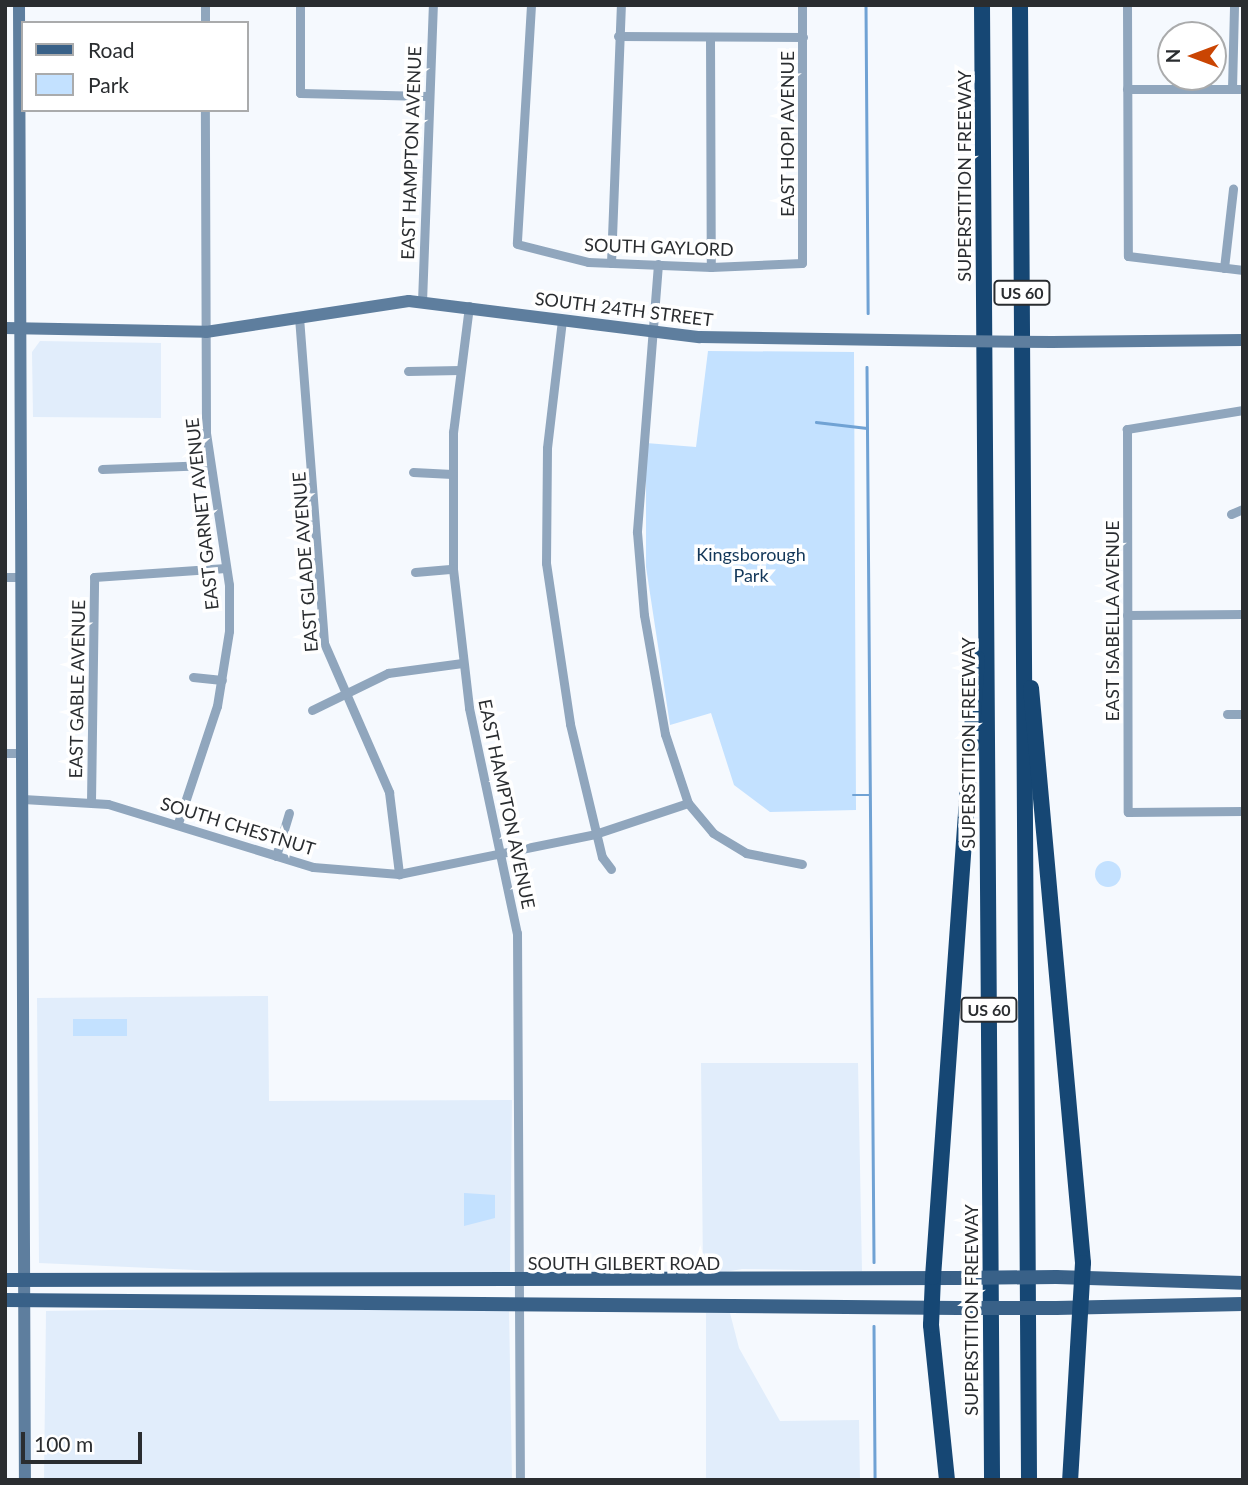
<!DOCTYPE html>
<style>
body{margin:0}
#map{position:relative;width:1248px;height:1485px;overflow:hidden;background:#f5f9fe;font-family:Lato,sans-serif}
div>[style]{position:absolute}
.built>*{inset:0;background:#e1edfb}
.green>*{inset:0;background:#c3e1ff;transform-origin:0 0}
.round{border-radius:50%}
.stream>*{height:2.5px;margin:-1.25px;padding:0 1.25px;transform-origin:1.25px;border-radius:1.25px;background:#70a2d4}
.street>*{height:9px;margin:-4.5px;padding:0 4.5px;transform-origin:4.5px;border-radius:4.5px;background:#90a6bd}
.secondary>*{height:12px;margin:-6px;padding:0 6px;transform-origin:6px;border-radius:6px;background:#5e7e9e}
.primary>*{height:14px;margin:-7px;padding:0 7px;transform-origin:7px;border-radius:7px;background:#396188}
.highway>*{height:16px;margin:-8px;padding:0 8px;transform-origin:8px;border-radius:8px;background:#164774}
.secondary-bridge>*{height:12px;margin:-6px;padding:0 6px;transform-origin:6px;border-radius:6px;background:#5e7e9e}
.primary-bridge>*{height:14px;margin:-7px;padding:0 7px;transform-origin:7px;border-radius:7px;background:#396188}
span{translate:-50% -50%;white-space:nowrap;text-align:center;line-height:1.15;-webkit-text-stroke:7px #fff;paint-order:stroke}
.shield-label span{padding:2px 5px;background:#fff;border:2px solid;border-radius:5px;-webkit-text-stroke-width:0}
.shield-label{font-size:16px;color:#2a2d30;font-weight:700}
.street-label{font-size:18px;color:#2a2d30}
.park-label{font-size:18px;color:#14385a}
.frame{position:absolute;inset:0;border:7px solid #2a2d30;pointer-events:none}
.legend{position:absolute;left:21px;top:21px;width:228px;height:91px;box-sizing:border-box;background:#fff;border:2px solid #aaabac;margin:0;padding:9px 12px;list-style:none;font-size:21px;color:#2a2d30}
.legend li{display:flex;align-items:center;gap:14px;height:35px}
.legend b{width:35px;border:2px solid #aaabac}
.north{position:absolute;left:1157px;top:21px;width:70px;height:70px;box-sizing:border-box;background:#fff;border:2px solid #aaabac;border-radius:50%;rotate:270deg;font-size:19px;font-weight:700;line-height:28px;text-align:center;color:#2a2d30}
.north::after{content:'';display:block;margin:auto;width:24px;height:32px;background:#ca4503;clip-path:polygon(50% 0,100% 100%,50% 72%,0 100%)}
.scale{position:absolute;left:21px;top:1432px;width:121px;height:32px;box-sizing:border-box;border:4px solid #2a2d30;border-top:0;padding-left:9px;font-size:21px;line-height:24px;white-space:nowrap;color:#2a2d30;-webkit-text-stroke:5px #fff;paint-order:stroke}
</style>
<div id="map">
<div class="built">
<i style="clip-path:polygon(40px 341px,161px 343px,161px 418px,33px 417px,32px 352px)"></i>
<i style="clip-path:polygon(268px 996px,269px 1101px,512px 1100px,510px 1273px,307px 1275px,39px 1263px,37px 998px)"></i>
<i style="clip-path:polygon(701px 1063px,858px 1063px,862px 1271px,742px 1269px,703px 1276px)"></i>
<i style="clip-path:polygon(238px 1308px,509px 1309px,512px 1480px,44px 1480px,46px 1311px)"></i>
<i style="clip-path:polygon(706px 1313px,730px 1313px,739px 1348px,780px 1421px,859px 1420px,860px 1480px,706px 1480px)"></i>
</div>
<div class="green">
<i style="clip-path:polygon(708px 351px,854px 352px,856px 810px,770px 812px,734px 785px,711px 713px,670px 725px,646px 567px,646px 443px,696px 447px)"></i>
<i class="round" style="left:1095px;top:861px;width:26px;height:26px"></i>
<i style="left:127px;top:1019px;width:17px;height:54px;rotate:90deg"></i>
<i style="clip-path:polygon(464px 1193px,495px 1195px,495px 1218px,464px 1226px)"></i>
</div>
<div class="stream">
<i style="left:866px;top:5px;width:308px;rotate:89.6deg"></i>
<i style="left:867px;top:367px;width:895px;rotate:89.55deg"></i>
<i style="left:816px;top:422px;width:51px;rotate:6.7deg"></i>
<i style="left:853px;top:795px;width:16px"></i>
<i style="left:874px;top:1326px;width:154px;rotate:89.6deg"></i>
</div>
<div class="street">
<i style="left:205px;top:5px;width:18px;rotate:90deg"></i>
<i style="left:300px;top:5px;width:88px;rotate:90deg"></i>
<i style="left:300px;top:93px;width:127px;rotate:1.4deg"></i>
<i style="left:531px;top:5px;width:239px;rotate:93.4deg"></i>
<i style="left:517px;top:244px;width:73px;rotate:14.2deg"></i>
<i style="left:588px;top:262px;width:123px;rotate:2.3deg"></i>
<i style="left:711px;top:267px;width:91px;rotate:-2.5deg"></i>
<i style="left:802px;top:263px;width:258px;rotate:-90deg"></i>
<i style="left:1127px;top:5px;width:251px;rotate:89.8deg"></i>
<i style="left:1128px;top:256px;width:116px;rotate:6.9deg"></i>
<i style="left:618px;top:36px;width:185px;rotate:0.3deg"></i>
<i style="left:710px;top:37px;width:230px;rotate:89.8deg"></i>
<i style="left:1127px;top:89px;width:116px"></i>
<i style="left:1232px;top:89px;width:84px;rotate:-88.6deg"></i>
<i style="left:611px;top:263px;width:258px;rotate:-87.8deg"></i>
<i style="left:658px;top:264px;width:269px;rotate:94.5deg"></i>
<i style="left:637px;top:532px;width:83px;rotate:85.2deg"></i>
<i style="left:644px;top:615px;width:121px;rotate:80deg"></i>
<i style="left:665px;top:734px;width:73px;rotate:71.6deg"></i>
<i style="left:688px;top:803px;width:39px;rotate:50deg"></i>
<i style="left:713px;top:833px;width:39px;rotate:31deg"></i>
<i style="left:746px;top:853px;width:57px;rotate:11.1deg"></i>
<i style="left:1224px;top:268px;width:80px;rotate:-83.5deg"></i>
<i style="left:422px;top:302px;width:297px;rotate:-87.9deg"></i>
<i style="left:469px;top:306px;width:127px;rotate:97.2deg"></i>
<i style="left:453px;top:432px;width:137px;rotate:90deg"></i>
<i style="left:453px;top:569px;width:140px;rotate:83.4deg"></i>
<i style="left:469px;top:708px;width:230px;rotate:78deg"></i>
<i style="left:517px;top:933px;width:547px;rotate:89.69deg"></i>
<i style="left:299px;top:317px;width:327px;rotate:85.6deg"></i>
<i style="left:324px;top:643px;width:163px;rotate:66.4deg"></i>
<i style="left:389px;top:792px;width:83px;rotate:83deg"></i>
<i style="left:562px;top:320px;width:129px;rotate:96.7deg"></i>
<i style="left:547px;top:448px;width:115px;rotate:90.5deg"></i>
<i style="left:546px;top:563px;width:163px;rotate:81.5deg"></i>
<i style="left:570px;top:724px;width:137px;rotate:76.5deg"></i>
<i style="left:602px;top:857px;width:15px;rotate:53deg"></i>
<i style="left:408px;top:371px;width:52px;rotate:-1.1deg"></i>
<i style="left:1243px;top:410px;width:118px;rotate:170.7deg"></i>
<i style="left:1127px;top:429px;width:383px;rotate:89.9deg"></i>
<i style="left:1128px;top:812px;width:115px;rotate:-0.5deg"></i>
<i style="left:102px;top:469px;width:108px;rotate:-2.1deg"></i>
<i style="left:413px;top:472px;width:39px;rotate:3deg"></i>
<i style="left:1231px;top:514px;width:13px;rotate:-23deg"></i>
<i style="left:415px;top:572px;width:38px;rotate:-5deg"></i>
<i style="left:5px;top:577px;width:16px"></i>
<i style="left:1127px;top:615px;width:116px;rotate:-0.5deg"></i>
<i style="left:193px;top:677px;width:29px;rotate:6deg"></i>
<i style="left:312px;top:710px;width:85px;rotate:-26deg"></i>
<i style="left:388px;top:673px;width:75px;rotate:-7.7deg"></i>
<i style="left:1227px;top:714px;width:16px"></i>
<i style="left:5px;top:753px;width:18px"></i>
<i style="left:23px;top:799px;width:85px;rotate:3.4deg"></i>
<i style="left:108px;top:804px;width:214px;rotate:17.1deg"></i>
<i style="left:313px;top:867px;width:86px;rotate:4.7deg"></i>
<i style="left:399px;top:874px;width:200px;rotate:-11.5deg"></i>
<i style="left:595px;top:834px;width:98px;rotate:-18.4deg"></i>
<i style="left:91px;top:802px;width:225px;rotate:-89.2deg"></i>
<i style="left:94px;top:577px;width:132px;rotate:-3.9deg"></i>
<i style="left:178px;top:823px;width:123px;rotate:-71.6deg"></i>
<i style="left:217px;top:706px;width:76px;rotate:-80.9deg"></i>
<i style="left:229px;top:631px;width:46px;rotate:-90deg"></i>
<i style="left:229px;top:585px;width:154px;rotate:-98.6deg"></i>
<i style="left:206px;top:433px;width:323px;rotate:-90.2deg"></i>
<i style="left:276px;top:856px;width:45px;rotate:-73.2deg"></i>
</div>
<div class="secondary">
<i style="left:19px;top:5px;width:1475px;rotate:89.77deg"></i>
<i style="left:5px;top:328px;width:201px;rotate:1.1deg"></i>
<i style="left:206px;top:332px;width:205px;rotate:-8.7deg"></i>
<i style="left:409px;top:301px;width:293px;rotate:7.1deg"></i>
<i style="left:700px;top:337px;width:253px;rotate:0.9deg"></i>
<i style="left:1052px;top:342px;width:191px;rotate:-0.6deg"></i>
</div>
<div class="primary">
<i style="left:1056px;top:1277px;width:187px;rotate:1.8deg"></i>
<i style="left:5px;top:1280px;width:952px;rotate:-0.12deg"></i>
<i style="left:5px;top:1300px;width:953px;rotate:0.48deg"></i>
<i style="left:1056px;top:1308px;width:187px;rotate:-1.2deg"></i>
</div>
<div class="highway">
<i style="left:982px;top:5px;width:1475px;rotate:89.61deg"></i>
<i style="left:1020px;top:5px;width:1475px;rotate:89.65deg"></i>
<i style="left:1031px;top:688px;width:577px;rotate:84.83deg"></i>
<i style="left:1083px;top:1263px;width:217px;rotate:93.4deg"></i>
<i style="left:947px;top:1480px;width:156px;rotate:-95.9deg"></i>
<i style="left:931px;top:1325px;width:48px;rotate:-87.6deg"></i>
<i style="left:933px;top:1277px;width:620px;rotate:-85.93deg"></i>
</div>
<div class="secondary-bridge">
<i style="left:953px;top:341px;width:99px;rotate:0.6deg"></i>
</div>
<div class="primary-bridge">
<i style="left:957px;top:1278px;width:99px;rotate:-0.6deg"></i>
<i style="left:958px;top:1308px;width:98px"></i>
</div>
<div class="shield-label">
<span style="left:1022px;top:293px">US 60</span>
<span style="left:989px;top:1010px">US 60</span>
</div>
<div class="street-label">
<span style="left:787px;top:134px;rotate:-90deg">EAST HOPI AVENUE</span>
<span style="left:411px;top:153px;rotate:-88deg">EAST HAMPTON AVENUE</span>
<span style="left:964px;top:176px;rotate:-90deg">SUPERSTITION FREEWAY</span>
<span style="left:659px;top:247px;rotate:2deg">SOUTH GAYLORD</span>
<span style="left:624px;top:309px;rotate:7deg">SOUTH 24TH STREET</span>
<span style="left:202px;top:514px;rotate:-96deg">EAST GARNET AVENUE</span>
<span style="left:305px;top:562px;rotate:-94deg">EAST GLADE AVENUE</span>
<span style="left:1112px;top:621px;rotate:-90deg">EAST ISABELLA AVENUE</span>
<span style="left:77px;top:689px;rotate:-89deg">EAST GABLE AVENUE</span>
<span style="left:968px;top:743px;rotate:-90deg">SUPERSTITION FREEWAY</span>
<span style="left:507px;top:804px;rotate:78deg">EAST HAMPTON AVENUE</span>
<span style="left:238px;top:826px;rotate:17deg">SOUTH CHESTNUT</span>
<span style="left:624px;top:1263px">SOUTH GILBERT ROAD</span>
<span style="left:971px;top:1310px;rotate:-90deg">SUPERSTITION FREEWAY</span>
</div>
<div class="park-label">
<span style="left:751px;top:565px">Kingsborough<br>Park</span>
</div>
<div class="frame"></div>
<ul class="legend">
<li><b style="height:9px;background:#396188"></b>Road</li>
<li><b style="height:19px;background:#c3e1ff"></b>Park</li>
</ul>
<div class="north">N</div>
<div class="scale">100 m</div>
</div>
